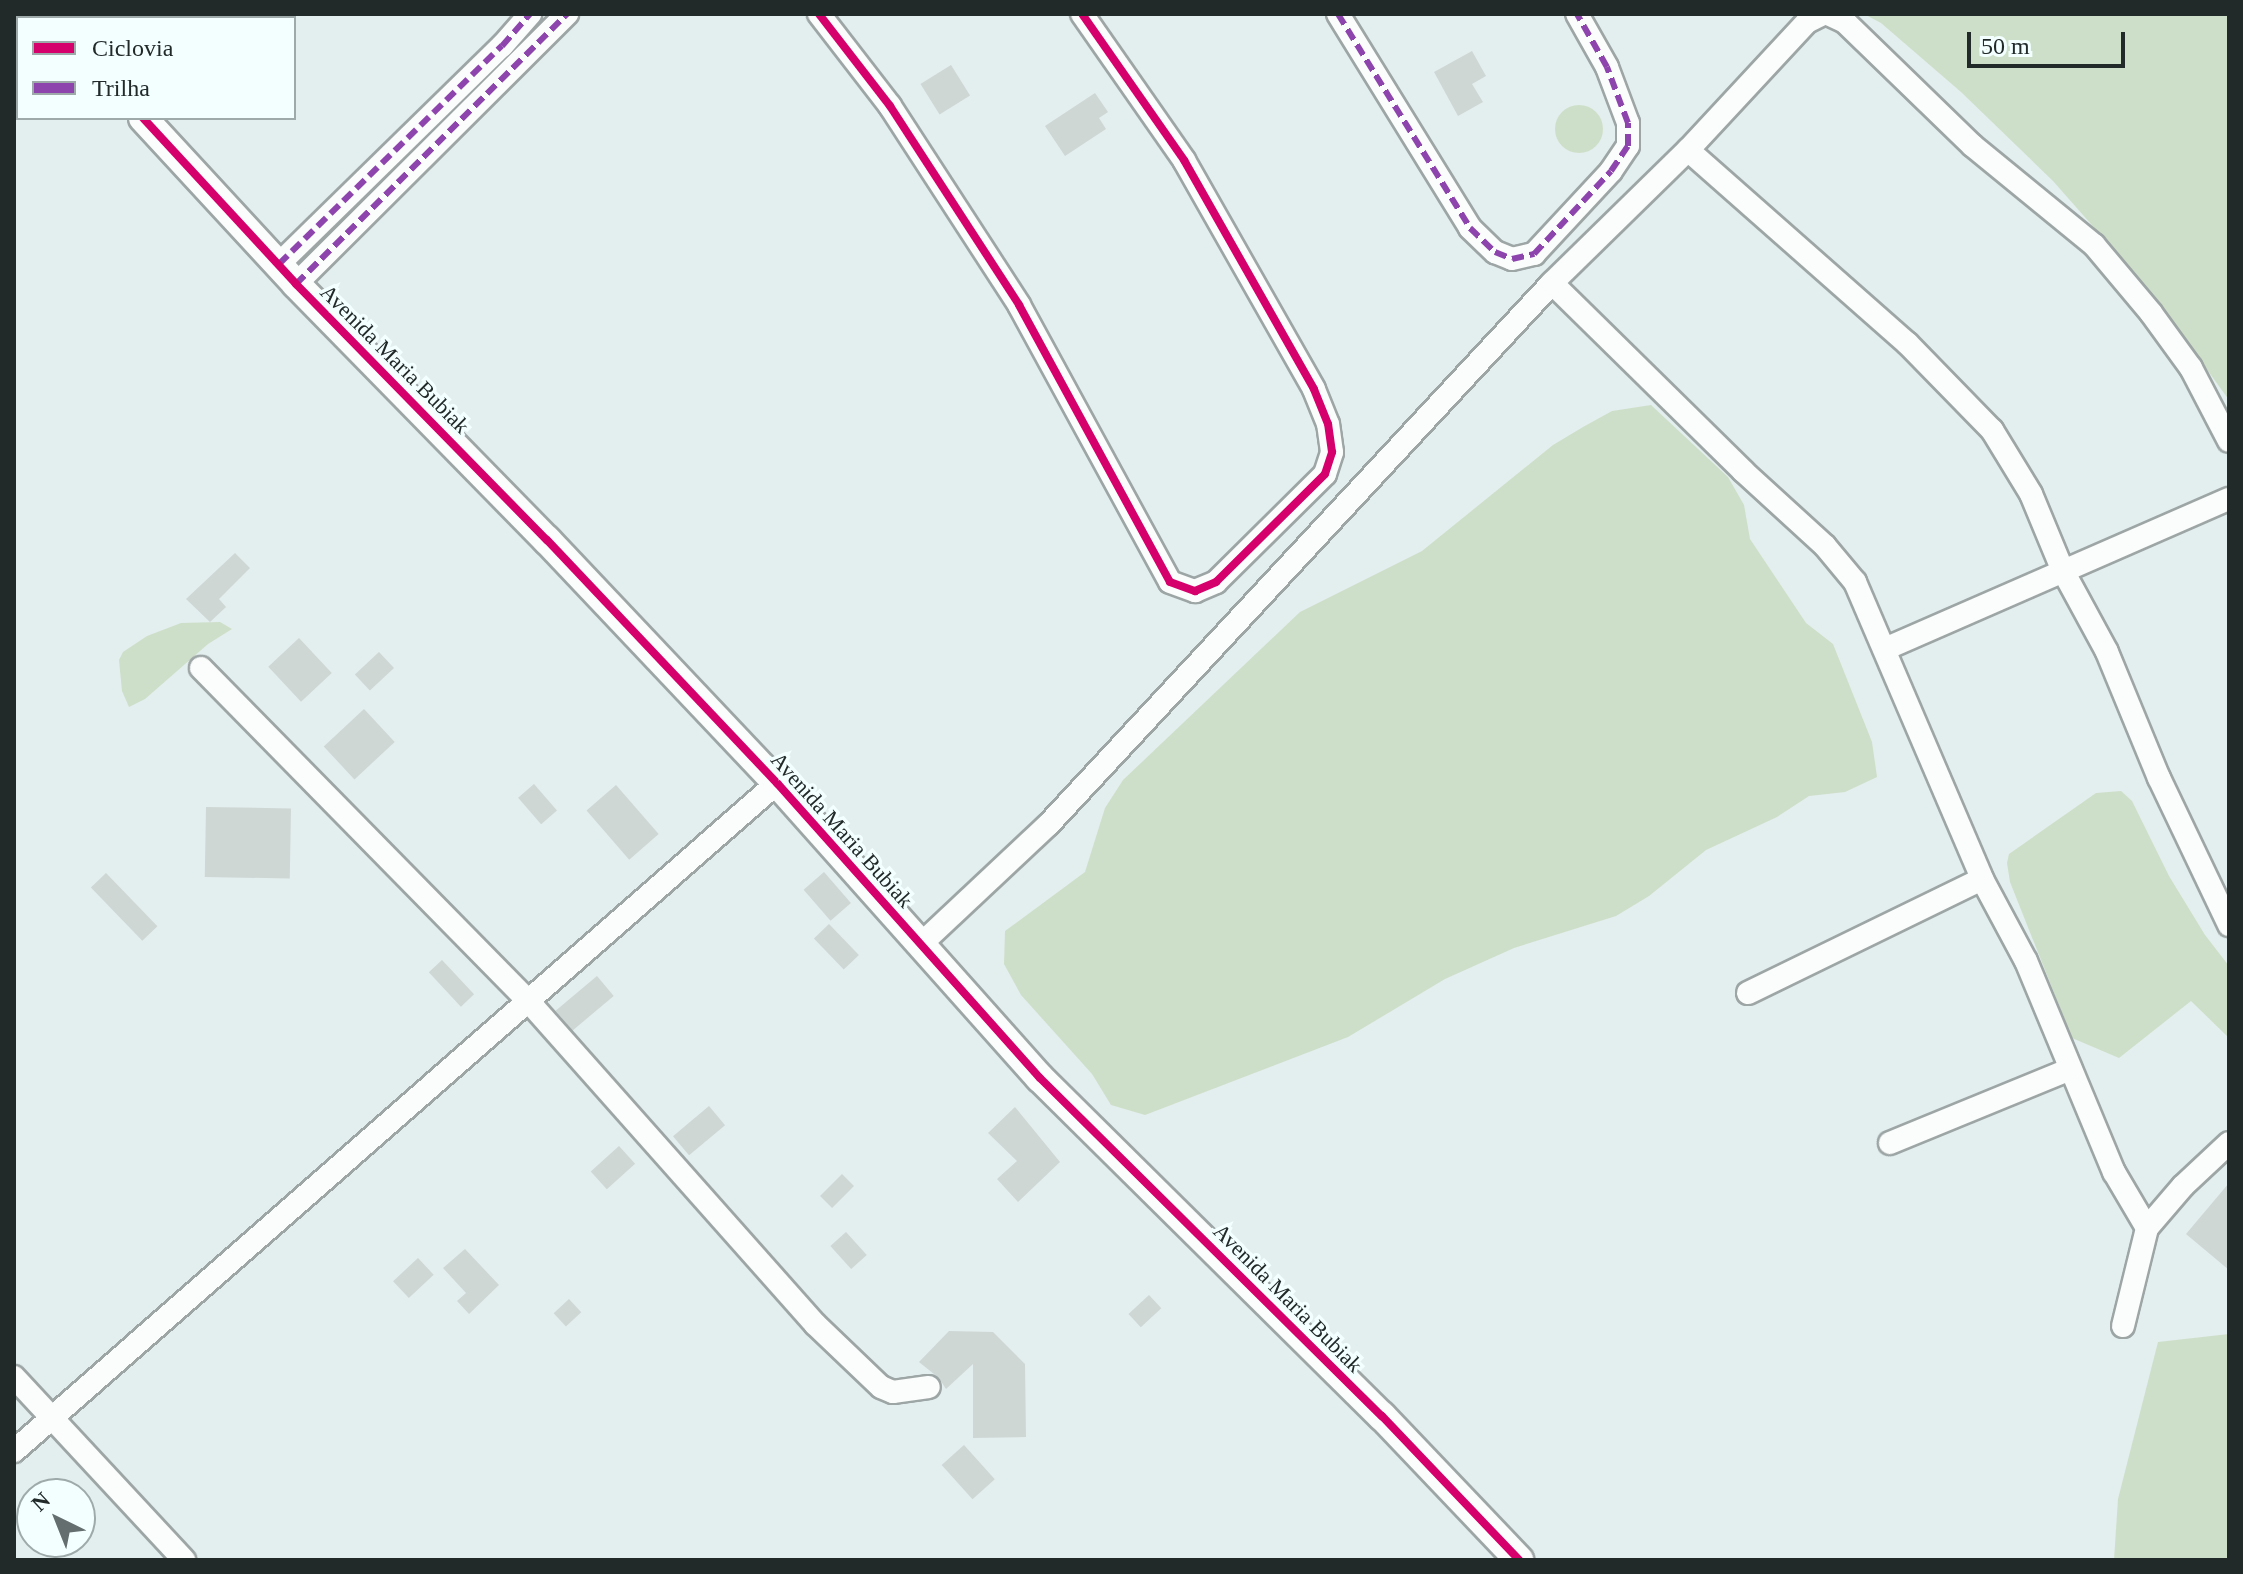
<!DOCTYPE html>
<style>
body{margin:0}
#map{position:relative;width:2243px;height:1574px;overflow:hidden;background:#e3eeee;font-family:"Times New Roman",serif}
div>[style]{position:absolute}
.green>*{inset:0;background:#cedfc9}
.round{border-radius:50%}
.building>*{inset:0;background:#cfd7d5;transform-origin:0 0}
.roads{filter:drop-shadow(2px 0 #9da5a5) drop-shadow(-2px 0 #9da5a5) drop-shadow(0 2px #9da5a5) drop-shadow(0 -2px #9da5a5)}
.minor>*{height:22px;margin:-11px;padding:0 11px;transform-origin:11px;border-radius:11px;background:#fbfcfc}
.tertiary>*{height:28px;margin:-14px;padding:0 14px;transform-origin:14px;border-radius:14px;background:#fbfcfc}
.quiet>*{height:6px;margin-top:-3px;transform-origin:0;background:repeating-linear-gradient(90deg,#8e44ad 0 12px,transparent 0 18px)}
.cycleway>*{height:8px;margin:-4px;padding:0 4px;transform-origin:4px;border-radius:4px;background:#d6006c}
span{translate:-50% -50%;white-space:nowrap;text-align:center;line-height:1.15;-webkit-text-stroke:7px #f2fffe;paint-order:stroke}
.street-label{font-size:22px;color:#212929}
.frame{position:absolute;inset:0;border:16px solid #212929;pointer-events:none}
.legend{position:absolute;left:16px;top:16px;width:280px;height:104px;box-sizing:border-box;background:#f2fffe;border:2px solid #9ea9a9;margin:0;padding:10px 14px;list-style:none;font-size:24px;color:#212929}
.legend li{display:flex;align-items:center;gap:16px;height:40px}
.legend b{width:40px;border:2px solid #9ea9a9}
.north{position:absolute;left:16px;top:1478px;width:80px;height:80px;box-sizing:border-box;background:#f2fffe;border:2px solid #9ea9a9;border-radius:50%;rotate:317deg;font-size:22px;font-weight:700;line-height:32px;text-align:center;color:#212929}
.north::after{content:'';display:block;margin:auto;width:28px;height:36px;background:#656e6e;clip-path:polygon(50% 0,100% 100%,50% 72%,0 100%)}
.scale{position:absolute;left:1967px;top:32px;width:158px;height:36px;box-sizing:border-box;border:4px solid #212929;border-top:0;padding-left:10px;font-size:24px;line-height:28px;white-space:nowrap;color:#212929;-webkit-text-stroke:6px #f2fffe;paint-order:stroke}
</style>
<div id="map">
<div class="green">
<i style="clip-path:polygon(1864px 14px,2229px 14px,2229px 400px,2150px 291px,2053px 181px,1961px 92px,1881px 23px)"></i>
<i class="round" style="left:1555px;top:105px;width:48px;height:48px"></i>
<i style="clip-path:polygon(1651px 405px,1728px 477px,1744px 505px,1750px 539px,1806px 623px,1833px 644px,1872px 742px,1877px 777px,1845px 792px,1809px 796px,1777px 817px,1706px 850px,1649px 896px,1616px 916px,1514px 948px,1445px 979px,1348px 1037px,1145px 1115px,1111px 1105px,1092px 1074px,1021px 995px,1004px 964px,1005px 931px,1085px 872px,1105px 808px,1123px 780px,1300px 612px,1422px 551px,1553px 445px,1583px 427px,1612px 411px)"></i>
<i style="clip-path:polygon(220px 622px,232px 629px,208px 644px,145px 699px,129px 707px,122px 691px,119px 660px,123px 652px,147px 636px,181px 623px)"></i>
<i style="clip-path:polygon(2121px 791px,2132px 801px,2169px 876px,2205px 935px,2229px 966px,2229px 1038px,2191px 1001px,2119px 1058px,2072px 1038px,2010px 882px,2007px 863px,2009px 854px,2096px 793px)"></i>
<i style="clip-path:polygon(2229px 1334px,2229px 1560px,2114px 1560px,2118px 1499px,2158px 1342px)"></i>
</div>
<div class="building">
<i style="clip-path:polygon(1472px 51px,1486px 76px,1472px 84px,1483px 102px,1458px 116px,1434px 72px)"></i>
<i style="left:951px;top:65px;width:36px;height:36px;rotate:58deg"></i>
<i style="clip-path:polygon(1095px 93px,1108px 112px,1099px 118px,1106px 129px,1065px 156px,1045px 126px)"></i>
<i style="clip-path:polygon(235px 553px,250px 568px,219px 599px,226px 607px,210px 622px,186px 599px)"></i>
<i style="left:299px;top:638px;width:48px;height:42px;rotate:47deg"></i>
<i style="left:379px;top:652px;width:22px;height:33px;rotate:47deg"></i>
<i style="left:364px;top:709px;width:45px;height:55px;rotate:47deg"></i>
<i style="left:534px;top:784px;width:35px;height:21px;rotate:49deg"></i>
<i style="left:616px;top:785px;width:65px;height:39px;rotate:49deg"></i>
<i style="left:206px;top:807px;width:85px;height:70px;rotate:1deg"></i>
<i style="left:824px;top:872px;width:41px;height:27px;rotate:49deg"></i>
<i style="left:106px;top:873px;width:74px;height:21px;rotate:46deg"></i>
<i style="left:829px;top:924px;width:43px;height:21px;rotate:46deg"></i>
<i style="left:442px;top:960px;width:47px;height:18px;rotate:47deg"></i>
<i style="left:597px;top:976px;width:26px;height:54px;rotate:50deg"></i>
<i style="left:709px;top:1106px;width:25px;height:47px;rotate:50deg"></i>
<i style="clip-path:polygon(1015px 1107px,1060px 1162px,1018px 1202px,997px 1179px,1017px 1161px,988px 1133px)"></i>
<i style="left:619px;top:1146px;width:24px;height:38px;rotate:48deg"></i>
<i style="left:842px;top:1174px;width:17px;height:31px;rotate:45deg"></i>
<i style="clip-path:polygon(2229px 1183px,2229px 1270px,2186px 1234px)"></i>
<i style="left:846px;top:1232px;width:31px;height:21px;rotate:48deg"></i>
<i style="clip-path:polygon(465px 1249px,499px 1285px,469px 1314px,457px 1301px,466px 1293px,443px 1268px)"></i>
<i style="left:418px;top:1258px;width:23px;height:34px;rotate:47deg"></i>
<i style="left:1149px;top:1295px;width:18px;height:28px;rotate:47deg"></i>
<i style="left:569px;top:1299px;width:18px;height:21px;rotate:47deg"></i>
<i style="clip-path:polygon(949px 1331px,993px 1332px,1025px 1364px,1026px 1437px,973px 1438px,973px 1364px,946px 1389px,939px 1378px,919px 1362px)"></i>
<i style="left:964px;top:1445px;width:46px;height:30px;rotate:48deg"></i>
</div>
<div class="roads">
<div class="minor">
<i style="left:819px;top:14px;width:116px;rotate:52.3deg"></i>
<i style="left:890px;top:106px;width:237px;rotate:57deg"></i>
<i style="left:1019px;top:305px;width:315px;rotate:61.4deg"></i>
<i style="left:1170px;top:582px;width:27px;rotate:20deg"></i>
<i style="left:1195px;top:591px;width:23px;rotate:-23deg"></i>
<i style="left:1216px;top:582px;width:153px;rotate:-44.7deg"></i>
<i style="left:1325px;top:474px;width:23px;rotate:-72deg"></i>
<i style="left:1332px;top:452px;width:28px;rotate:-98deg"></i>
<i style="left:1328px;top:424px;width:38px;rotate:-112deg"></i>
<i style="left:1314px;top:389px;width:263px;rotate:-119.6deg"></i>
<i style="left:1184px;top:160px;width:178px;rotate:-124.9deg"></i>
<i style="left:1338px;top:14px;width:251px;rotate:58.3deg"></i>
<i style="left:1470px;top:228px;width:35px;rotate:44deg"></i>
<i style="left:1495px;top:252px;width:18px;rotate:22deg"></i>
<i style="left:1512px;top:259px;width:23px;rotate:-13deg"></i>
<i style="left:1534px;top:254px;width:113px;rotate:-47.1deg"></i>
<i style="left:1611px;top:171px;width:30px;rotate:-56deg"></i>
<i style="left:1628px;top:146px;width:23px;rotate:-90deg"></i>
<i style="left:1628px;top:123px;width:60px;rotate:-110.6deg"></i>
<i style="left:1607px;top:67px;width:61px;rotate:-119.5deg"></i>
<i style="left:1828px;top:14px;width:19px;rotate:25deg"></i>
<i style="left:1845px;top:22px;width:178px;rotate:44.1deg"></i>
<i style="left:1973px;top:146px;width:156px;rotate:39.3deg"></i>
<i style="left:2094px;top:245px;width:89px;rotate:50deg"></i>
<i style="left:2151px;top:313px;width:68px;rotate:54deg"></i>
<i style="left:2191px;top:368px;width:82px;rotate:62.5deg"></i>
<i style="left:1688px;top:150px;width:292px;rotate:41.4deg"></i>
<i style="left:1907px;top:343px;width:122px;rotate:45.7deg"></i>
<i style="left:1992px;top:430px;width:75px;rotate:58.6deg"></i>
<i style="left:2031px;top:494px;width:81px;rotate:67.5deg"></i>
<i style="left:2062px;top:569px;width:94px;rotate:61.5deg"></i>
<i style="left:2107px;top:652px;width:136px;rotate:67.6deg"></i>
<i style="left:2159px;top:778px;width:163px;rotate:64.5deg"></i>
<i style="left:279px;top:264px;width:312px;rotate:-44.4deg"></i>
<i style="left:502px;top:46px;width:43px;rotate:-48.8deg"></i>
<i style="left:1552px;top:283px;width:268px;rotate:44.5deg"></i>
<i style="left:1743px;top:471px;width:111px;rotate:42.4deg"></i>
<i style="left:1825px;top:546px;width:47px;rotate:50.2deg"></i>
<i style="left:1855px;top:582px;width:323px;rotate:66.8deg"></i>
<i style="left:1982px;top:879px;width:93px;rotate:61.8deg"></i>
<i style="left:2026px;top:961px;width:229px;rotate:67.4deg"></i>
<i style="left:2114px;top:1172px;width:65px;rotate:59.5deg"></i>
<i style="left:296px;top:284px;width:383px;rotate:-44.9deg"></i>
<i style="left:1885px;top:649px;width:375px;rotate:-23.6deg"></i>
<i style="left:201px;top:668px;width:470px;rotate:45.5deg"></i>
<i style="left:530px;top:1003px;width:429px;rotate:48.4deg"></i>
<i style="left:815px;top:1324px;width:91px;rotate:43.7deg"></i>
<i style="left:881px;top:1387px;width:13px;rotate:23deg"></i>
<i style="left:893px;top:1392px;width:36px;rotate:-8deg"></i>
<i style="left:920px;top:945px;width:175px;rotate:-43.2deg"></i>
<i style="left:1048px;top:825px;width:740px;rotate:-47.08deg"></i>
<i style="left:1552px;top:283px;width:190px;rotate:-44.4deg"></i>
<i style="left:1688px;top:150px;width:175px;rotate:-47.1deg"></i>
<i style="left:1807px;top:22px;width:18px;rotate:-27deg"></i>
<i style="left:1748px;top:993px;width:260px;rotate:-26deg"></i>
<i style="left:1890px;top:1143px;width:195px;rotate:-22.3deg"></i>
<i style="left:2123px;top:1326px;width:101px;rotate:-76.2deg"></i>
<i style="left:2147px;top:1228px;width:55px;rotate:-49.4deg"></i>
<i style="left:2183px;top:1186px;width:63px;rotate:-43.1deg"></i>
<i style="left:14px;top:1377px;width:250px;rotate:47.1deg"></i>
<i style="left:14px;top:1451px;width:1014px;rotate:-41.2deg"></i>
</div>
<div class="tertiary">
<i style="left:45px;top:14px;width:6px;rotate:45deg"></i>
<i style="left:143px;top:118px;width:226px;rotate:47.3deg"></i>
<i style="left:296px;top:284px;width:359px;rotate:45.6deg"></i>
<i style="left:547px;top:540px;width:335px;rotate:46.6deg"></i>
<i style="left:777px;top:783px;width:395px;rotate:48.3deg"></i>
<i style="left:1040px;top:1078px;width:481px;rotate:44.7deg"></i>
<i style="left:1382px;top:1416px;width:199px;rotate:46.4deg"></i>
</div>
</div>
<div class="quiet">
<i style="left:1338px;top:14px;width:251px;rotate:58.3deg"></i>
<i style="left:1470px;top:228px;width:35px;rotate:44deg"></i>
<i style="left:1495px;top:252px;width:18px;rotate:22deg"></i>
<i style="left:1512px;top:259px;width:23px;rotate:-13deg"></i>
<i style="left:1534px;top:254px;width:113px;rotate:-47.1deg"></i>
<i style="left:1611px;top:171px;width:30px;rotate:-56deg"></i>
<i style="left:1628px;top:146px;width:23px;rotate:-90deg"></i>
<i style="left:1628px;top:123px;width:60px;rotate:-110.6deg"></i>
<i style="left:1607px;top:67px;width:61px;rotate:-119.5deg"></i>
<i style="left:279px;top:264px;width:312px;rotate:-44.4deg"></i>
<i style="left:502px;top:46px;width:43px;rotate:-48.8deg"></i>
<i style="left:296px;top:284px;width:383px;rotate:-44.9deg"></i>
</div>
<div class="cycleway">
<i style="left:819px;top:14px;width:116px;rotate:52.3deg"></i>
<i style="left:890px;top:106px;width:237px;rotate:57deg"></i>
<i style="left:1019px;top:305px;width:315px;rotate:61.4deg"></i>
<i style="left:1170px;top:582px;width:27px;rotate:20deg"></i>
<i style="left:1195px;top:591px;width:23px;rotate:-23deg"></i>
<i style="left:1216px;top:582px;width:153px;rotate:-44.7deg"></i>
<i style="left:1325px;top:474px;width:23px;rotate:-72deg"></i>
<i style="left:1332px;top:452px;width:28px;rotate:-98deg"></i>
<i style="left:1328px;top:424px;width:38px;rotate:-112deg"></i>
<i style="left:1314px;top:389px;width:263px;rotate:-119.6deg"></i>
<i style="left:1184px;top:160px;width:178px;rotate:-124.9deg"></i>
<i style="left:143px;top:118px;width:226px;rotate:47.3deg"></i>
<i style="left:296px;top:284px;width:359px;rotate:45.6deg"></i>
<i style="left:547px;top:540px;width:335px;rotate:46.6deg"></i>
<i style="left:777px;top:783px;width:395px;rotate:48.3deg"></i>
<i style="left:1040px;top:1078px;width:481px;rotate:44.7deg"></i>
<i style="left:1382px;top:1416px;width:199px;rotate:46.4deg"></i>
</div>
<div class="street-label">
<span style="left:395px;top:359px;rotate:45deg">Avenida Maria Bubiak</span>
<span style="left:842px;top:830px;rotate:48deg">Avenida Maria Bubiak</span>
<span style="left:1288px;top:1298px;rotate:45deg">Avenida Maria Bubiak</span>
</div>
<div class="frame"></div>
<ul class="legend">
<li><b style="height:10px;background:#d6006c"></b>Ciclovia</li>
<li><b style="height:10px;background:#8e44ad"></b>Trilha</li>
</ul>
<div class="north">N</div>
<div class="scale">50 m</div>
</div>
